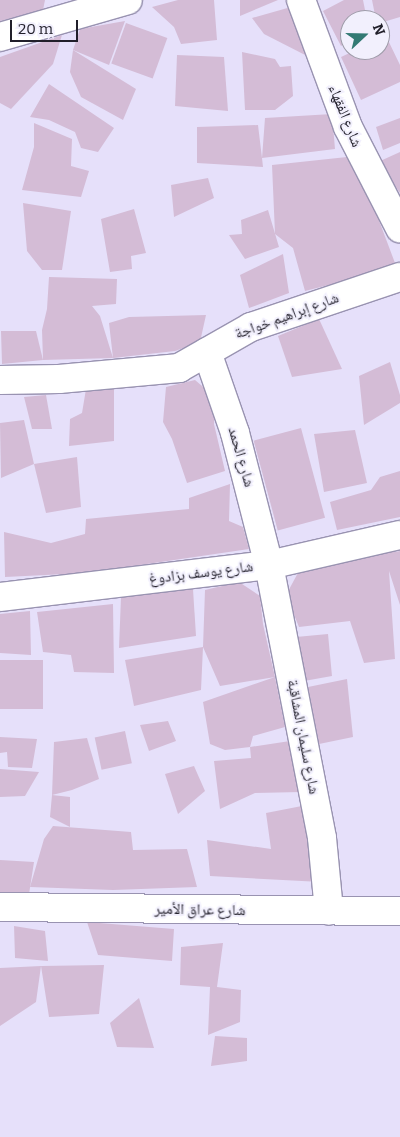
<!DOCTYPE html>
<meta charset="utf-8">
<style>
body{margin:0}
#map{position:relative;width:400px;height:1137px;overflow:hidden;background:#e6e0fa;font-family:Bitter,"Noto Naskh Arabic",serif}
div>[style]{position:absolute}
.building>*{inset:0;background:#d4bcd6;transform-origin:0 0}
.roads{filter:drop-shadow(1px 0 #9993b1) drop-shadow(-1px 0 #9993b1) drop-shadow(0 1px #9993b1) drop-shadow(0 -1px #9993b1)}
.minor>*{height:28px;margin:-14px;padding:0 14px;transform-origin:14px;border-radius:14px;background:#fff}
.major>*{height:28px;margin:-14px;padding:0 14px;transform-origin:14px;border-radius:14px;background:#fff}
span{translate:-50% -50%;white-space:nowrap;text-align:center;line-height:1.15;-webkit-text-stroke:4px #f2f0fd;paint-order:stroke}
.street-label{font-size:15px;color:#211f2a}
.north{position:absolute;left:340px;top:10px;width:50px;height:50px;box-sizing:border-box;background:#f2f0fd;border:1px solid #9e9ca9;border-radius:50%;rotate:69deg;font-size:14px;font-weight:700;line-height:20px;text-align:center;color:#211f2a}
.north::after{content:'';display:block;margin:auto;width:18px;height:22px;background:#337a74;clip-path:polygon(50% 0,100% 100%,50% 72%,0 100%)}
.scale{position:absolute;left:10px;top:20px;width:68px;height:22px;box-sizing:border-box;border:2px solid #211f2a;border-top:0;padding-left:6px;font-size:15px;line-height:18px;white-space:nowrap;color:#211f2a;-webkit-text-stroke:4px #f2f0fd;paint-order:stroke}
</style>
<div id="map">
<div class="building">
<i style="clip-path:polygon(0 0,45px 0,43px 10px,0 21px)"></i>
<i style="clip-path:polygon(178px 0,214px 0,217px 40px,181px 44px,174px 27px,152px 7px)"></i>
<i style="clip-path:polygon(240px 0,278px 0,240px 16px)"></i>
<i style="clip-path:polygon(344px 0,363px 0,367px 20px,350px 20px,350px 40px,341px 46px,323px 11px)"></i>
<i style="clip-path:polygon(372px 0,400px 0,400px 17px,380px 23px,380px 20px,376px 20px)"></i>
<i style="clip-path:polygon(291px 7px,311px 58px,264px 34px,252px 18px)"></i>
<i style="clip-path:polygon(125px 21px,109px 65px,73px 50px,80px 29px)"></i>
<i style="left:126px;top:23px;width:44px;height:43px;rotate:20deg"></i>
<i style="clip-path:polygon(62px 35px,53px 64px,11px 109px,0 103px,0 57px)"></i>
<i style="clip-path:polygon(386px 36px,400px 65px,400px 82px,361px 100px,341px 57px,356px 50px,380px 50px,380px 38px)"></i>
<i style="clip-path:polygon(73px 50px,136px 89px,123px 120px,81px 97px,70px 72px)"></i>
<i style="clip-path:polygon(242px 52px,275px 59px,280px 67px,291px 66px,293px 96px,275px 110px,245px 110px)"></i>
<i style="clip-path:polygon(177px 55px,224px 57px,228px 111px,175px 106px)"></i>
<i style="clip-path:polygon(49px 84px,114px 128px,98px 152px,81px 148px,75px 132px,49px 120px,30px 117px)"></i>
<i style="clip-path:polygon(332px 114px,335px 149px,262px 158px,263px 167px,197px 163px,197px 127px,258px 125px,262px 158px,265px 118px)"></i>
<i style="clip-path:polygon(400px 118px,400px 143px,383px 150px,376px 127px)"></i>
<i style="clip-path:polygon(34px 123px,72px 139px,71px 166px,89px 171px,81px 197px,22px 190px,34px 147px)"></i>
<i style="clip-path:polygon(400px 152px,400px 193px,378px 162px)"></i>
<i style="clip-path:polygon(347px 157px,369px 194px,395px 263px,356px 278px,305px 291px,293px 248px,275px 234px,272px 165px)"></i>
<i style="clip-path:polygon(208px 178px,214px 198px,174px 217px,171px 185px)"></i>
<i style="clip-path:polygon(23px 203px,71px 211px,62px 270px,42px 270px,27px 251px)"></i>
<i style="clip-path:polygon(134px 209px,146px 253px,131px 256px,132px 269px,110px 272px,101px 219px)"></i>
<i style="clip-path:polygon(268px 210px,279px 247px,245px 259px,229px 235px,242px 234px,241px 220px)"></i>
<i style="clip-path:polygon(283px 254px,289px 293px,249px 308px,240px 275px)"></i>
<i style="clip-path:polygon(49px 277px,117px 279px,116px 304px,92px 306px,100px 316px,113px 358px,109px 323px,129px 317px,206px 315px,200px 342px,175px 351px,113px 358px,43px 360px,42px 330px,47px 309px)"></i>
<i style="clip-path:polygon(319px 319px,342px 369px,292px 377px,278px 336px)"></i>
<i style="clip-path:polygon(1px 331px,36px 331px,43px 360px,2px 364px)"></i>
<i style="clip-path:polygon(390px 362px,400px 395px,400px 403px,364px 425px,359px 376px)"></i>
<i style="clip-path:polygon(195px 380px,215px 397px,214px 424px,225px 471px,187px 483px,172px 439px,163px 422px,166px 387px)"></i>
<i style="clip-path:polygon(114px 386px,114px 441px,69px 446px,70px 419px,82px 413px,86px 389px)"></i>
<i style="clip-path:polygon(46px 395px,52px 429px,32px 429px,24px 397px)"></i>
<i style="clip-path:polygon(24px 420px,34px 464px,1px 478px,0 423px)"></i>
<i style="left:301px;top:428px;width:93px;height:49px;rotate:75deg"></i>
<i style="clip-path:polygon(355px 430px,367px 483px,324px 492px,314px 434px)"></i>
<i style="clip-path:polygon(77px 457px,81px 507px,46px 513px,34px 464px)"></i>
<i style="clip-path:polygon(400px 471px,400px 517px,337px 530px,330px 502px,371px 490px,380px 477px)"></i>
<i style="clip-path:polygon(230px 484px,229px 521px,243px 527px,249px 549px,86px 573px,5px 577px,4px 532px,51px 543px,85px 534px,86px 519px,189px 509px,189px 498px)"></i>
<i style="clip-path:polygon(383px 550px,395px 552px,400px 551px,400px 605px,389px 571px,395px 659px,364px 663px,350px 621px,299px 627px,286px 595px,299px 571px)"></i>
<i style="clip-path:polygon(239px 582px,260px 596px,263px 624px,275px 677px,285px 727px,253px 736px,250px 747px,290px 741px,301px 792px,255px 793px,220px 809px,214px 761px,251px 758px,250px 747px,225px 750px,210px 744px,203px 702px,275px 677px,220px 686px,203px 647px,201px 690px,134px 706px,125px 660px,203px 647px,205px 590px)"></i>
<i style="clip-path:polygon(193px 589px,196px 636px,119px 648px,121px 597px)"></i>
<i style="clip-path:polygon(113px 604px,114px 673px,74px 672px,71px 655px,43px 652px,37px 612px)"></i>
<i style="clip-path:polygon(30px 611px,31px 655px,0 653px,0 614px)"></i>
<i style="clip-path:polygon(328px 634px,332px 676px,304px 681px,296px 637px)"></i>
<i style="left:0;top:660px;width:43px;height:49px"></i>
<i style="clip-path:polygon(347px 679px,353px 737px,319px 744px,308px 687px)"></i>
<i style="clip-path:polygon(168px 721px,176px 741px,149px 751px,140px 725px)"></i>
<i style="left:125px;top:731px;width:33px;height:31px;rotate:78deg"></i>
<i style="clip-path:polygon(0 737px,37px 739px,32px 768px,8px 767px,7px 752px,0 753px)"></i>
<i style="clip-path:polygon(87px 738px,99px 779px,72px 790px,52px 795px,54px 742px)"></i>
<i style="clip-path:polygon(194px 766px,205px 791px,178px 814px,165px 774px)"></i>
<i style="clip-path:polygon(0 769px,39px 772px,25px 796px,0 797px)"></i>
<i style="clip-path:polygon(52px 795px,70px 797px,70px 827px,50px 817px)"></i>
<i style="clip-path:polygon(307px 805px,321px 882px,210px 876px,207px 840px,271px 849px,266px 813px)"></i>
<i style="clip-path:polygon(53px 826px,131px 832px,133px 850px,187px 849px,197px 887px,113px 890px,30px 887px,44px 839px)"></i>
<i style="clip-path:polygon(0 860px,34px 862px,29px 894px,0 892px)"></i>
<i style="clip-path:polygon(87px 922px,174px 929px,172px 961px,98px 955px)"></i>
<i style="clip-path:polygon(14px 926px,45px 931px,48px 961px,15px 958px)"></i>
<i style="clip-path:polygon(223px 943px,217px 987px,241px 990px,240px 1022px,208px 1035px,210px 987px,180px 985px,181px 947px)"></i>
<i style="clip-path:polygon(104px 965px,99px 1014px,49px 1017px,41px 966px,36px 1002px,0 1026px,0 968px,41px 966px)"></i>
<i style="clip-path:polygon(139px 998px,154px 1048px,117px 1047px,110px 1023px)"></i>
<i style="clip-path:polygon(215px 1036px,247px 1038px,247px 1061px,211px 1066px)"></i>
</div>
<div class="roads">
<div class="minor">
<i style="left:301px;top:0;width:135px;rotate:69.7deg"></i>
<i style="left:348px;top:127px;width:114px;rotate:62.8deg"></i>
<i style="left:0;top:37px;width:133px;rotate:-16.1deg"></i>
<i style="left:207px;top:352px;width:86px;rotate:70.9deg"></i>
<i style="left:235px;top:433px;width:136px;rotate:75.6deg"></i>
<i style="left:0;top:380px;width:59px;rotate:-1deg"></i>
<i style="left:59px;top:379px;width:121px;rotate:-5.2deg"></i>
<i style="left:179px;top:368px;width:83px;rotate:-29.7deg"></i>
<i style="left:251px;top:327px;width:157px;rotate:-18.6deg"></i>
</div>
<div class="major">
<i style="left:269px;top:565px;width:278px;rotate:79deg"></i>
<i style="left:322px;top:838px;width:73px;rotate:84.5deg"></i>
<i style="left:0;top:597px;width:271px;rotate:-6.8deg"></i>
<i style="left:269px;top:565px;width:134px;rotate:-12.9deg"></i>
<i style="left:0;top:907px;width:400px;rotate:0.6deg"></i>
</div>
</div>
<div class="street-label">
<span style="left:345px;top:116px;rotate:68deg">شارع الفقهاء</span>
<span style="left:287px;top:316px;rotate:-20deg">شارع إبراهيم خواجة</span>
<span style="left:241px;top:457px;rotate:74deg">شارع الحمد</span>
<span style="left:201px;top:573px;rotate:-7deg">شارع يوسف بزادوغ</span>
<span style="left:303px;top:737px;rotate:79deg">شارع سليمان المشاقبة</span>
<span style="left:200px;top:910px;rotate:1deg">شارع عراق الأمير</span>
</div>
<div class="north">N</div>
<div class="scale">20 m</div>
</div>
